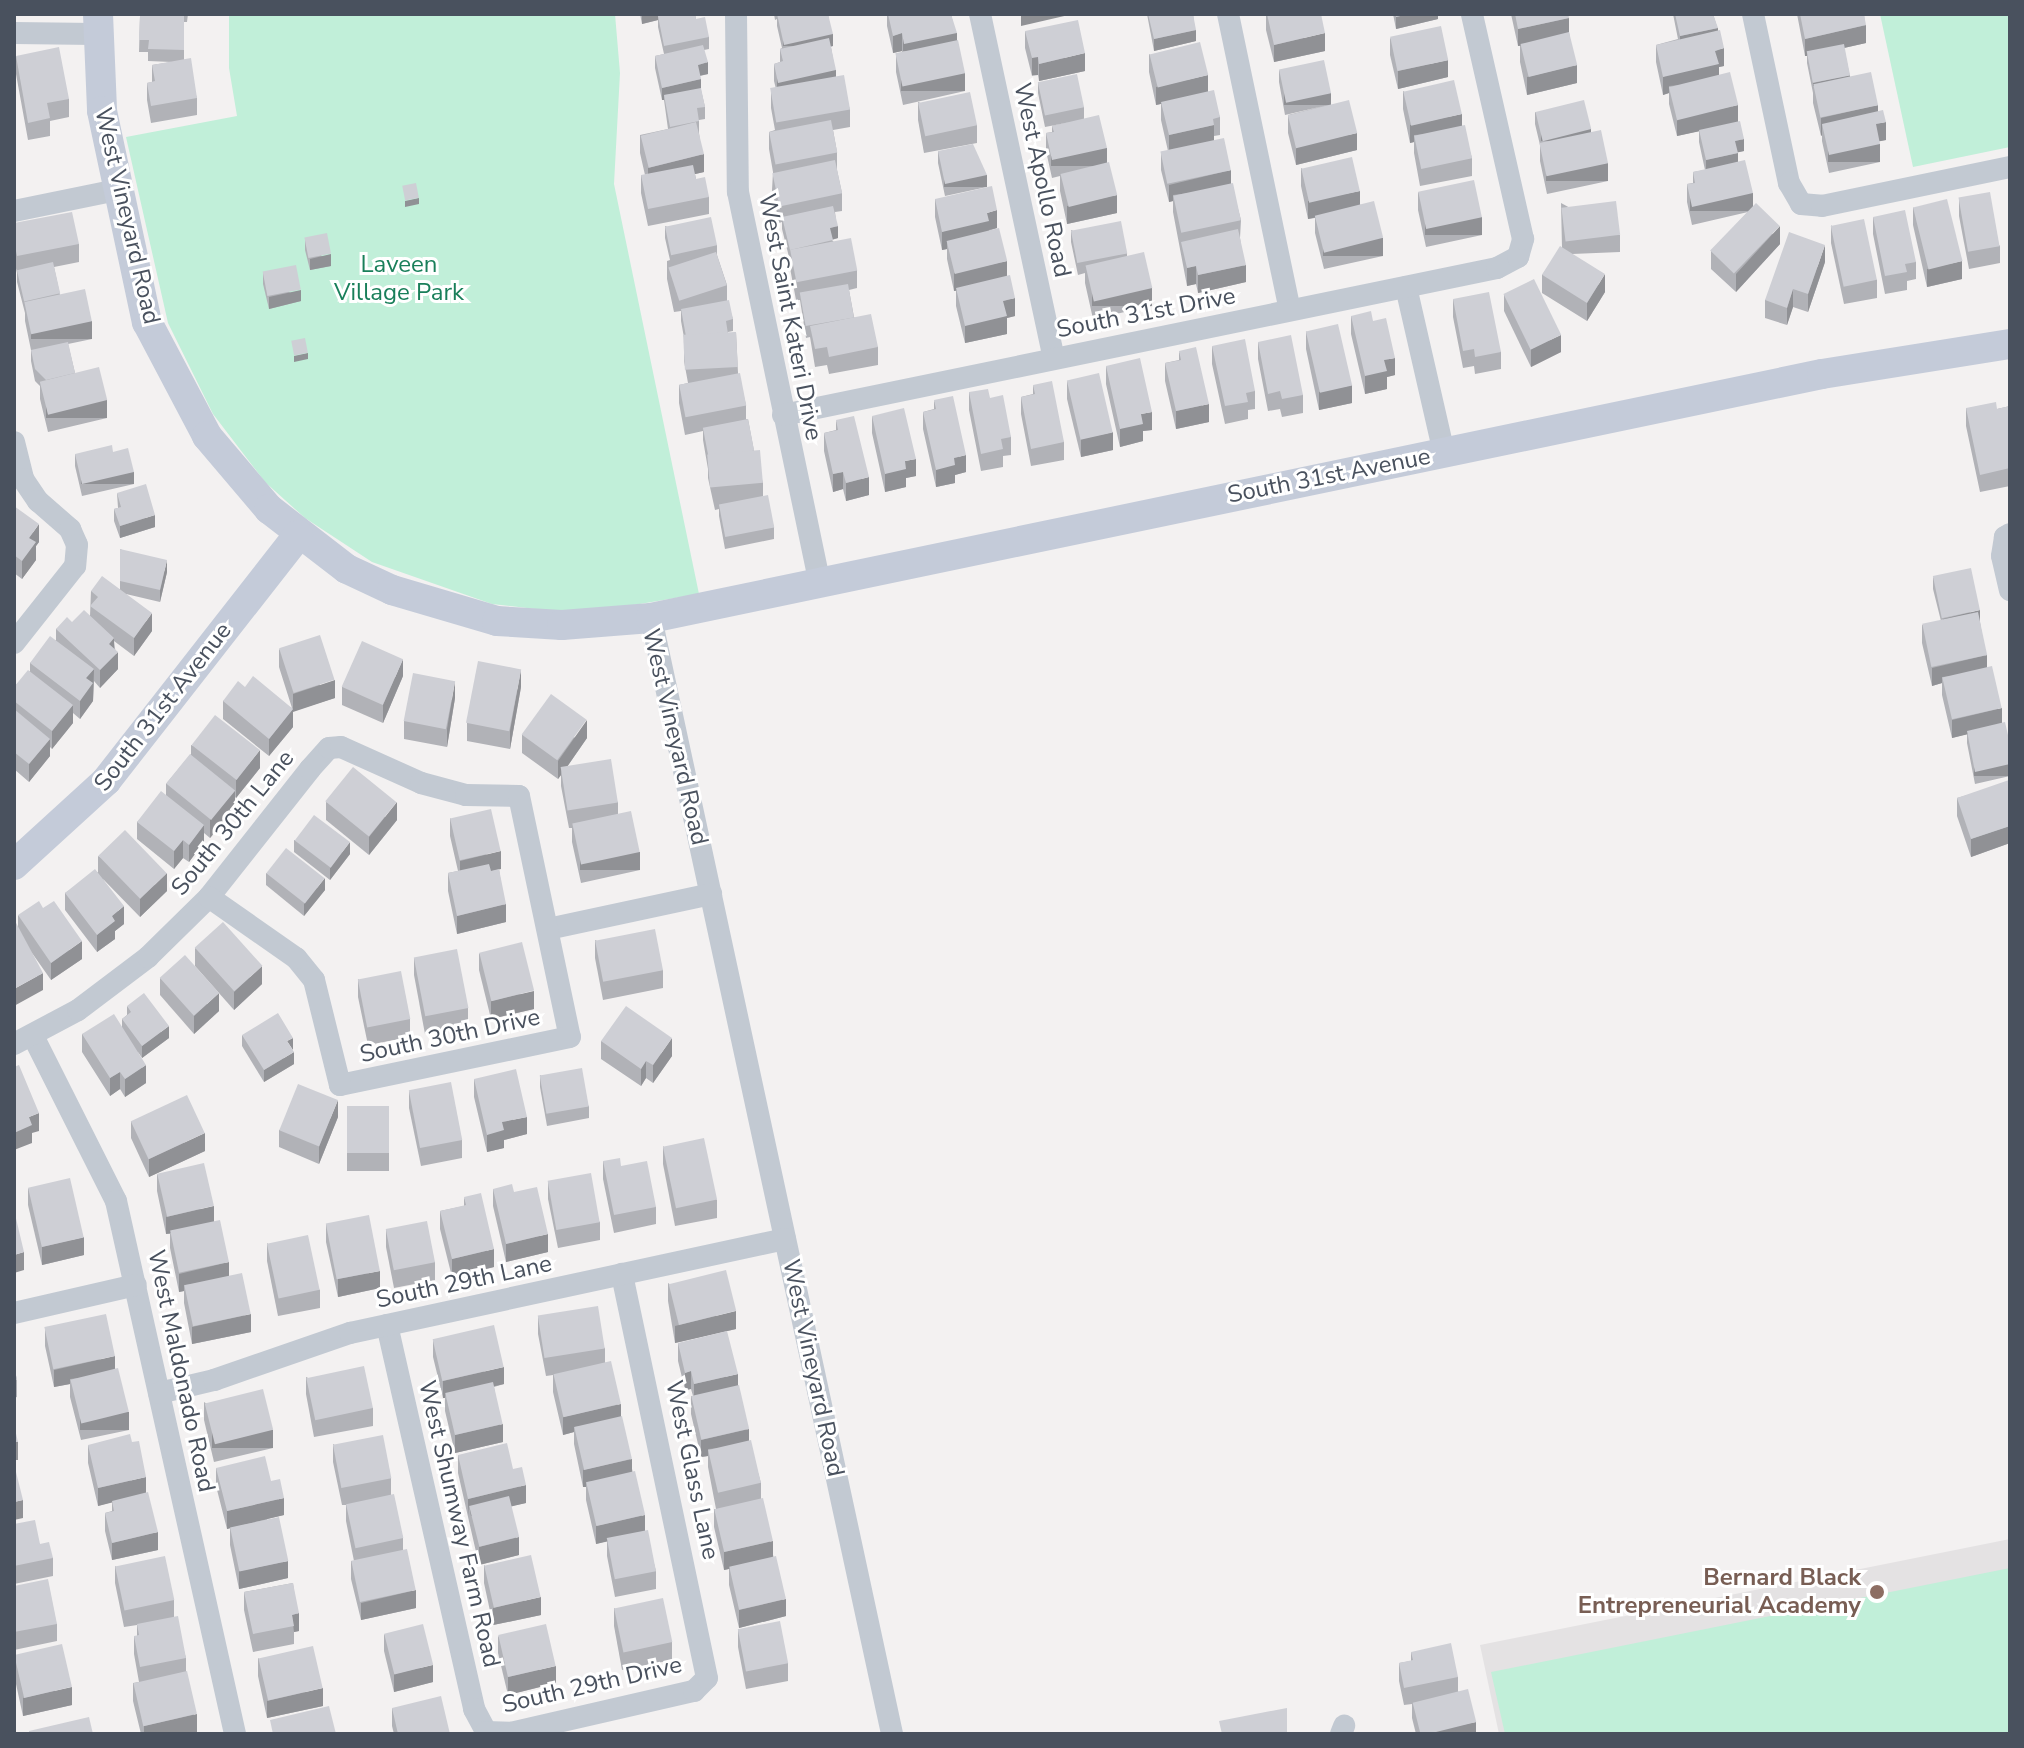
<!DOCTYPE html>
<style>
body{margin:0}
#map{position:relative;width:2024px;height:1748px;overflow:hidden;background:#f3f1f1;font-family:"Nunito Sans",sans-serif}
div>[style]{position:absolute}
.education>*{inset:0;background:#e4e2e3}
.green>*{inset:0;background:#c1efd9}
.street>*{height:22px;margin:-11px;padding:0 11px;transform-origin:11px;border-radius:11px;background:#c2c9d2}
.secondary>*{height:30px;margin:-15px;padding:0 15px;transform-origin:15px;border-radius:15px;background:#c4cbd9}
.wall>*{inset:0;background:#b1b2b7;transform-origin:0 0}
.shaded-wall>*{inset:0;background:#909195;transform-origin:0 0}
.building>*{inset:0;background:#cecfd5;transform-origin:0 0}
.dots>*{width:22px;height:22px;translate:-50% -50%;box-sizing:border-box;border:4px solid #fff;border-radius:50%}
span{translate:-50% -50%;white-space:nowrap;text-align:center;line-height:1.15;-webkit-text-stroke:6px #fff;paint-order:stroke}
.street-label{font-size:24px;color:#49515e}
.park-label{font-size:24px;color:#197f5a}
.education-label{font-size:24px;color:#785e54;font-weight:700}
.right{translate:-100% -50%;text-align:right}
.frame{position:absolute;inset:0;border:16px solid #49515e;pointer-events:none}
</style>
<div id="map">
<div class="education">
<i style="clip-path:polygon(2010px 1539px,2010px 1734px,1499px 1734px,1480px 1645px)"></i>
</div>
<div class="green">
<i style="clip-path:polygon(229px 14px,615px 14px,620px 73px,614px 184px,699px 594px,610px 609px,553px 611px,492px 604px,372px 562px,305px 518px,265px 482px,213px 414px,168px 323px,126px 137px,237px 116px,229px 68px)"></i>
<i style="clip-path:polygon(1880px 14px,2010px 14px,2010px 147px,1913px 167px)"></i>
<i style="clip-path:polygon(2010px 1568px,2010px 1734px,1505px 1734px,1491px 1672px)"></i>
</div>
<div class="street">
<i style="left:736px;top:14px;width:178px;rotate:89.4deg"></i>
<i style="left:738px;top:192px;width:396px;rotate:78.2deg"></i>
<i style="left:980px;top:14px;width:352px;rotate:77.9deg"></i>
<i style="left:1228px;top:14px;width:302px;rotate:78.2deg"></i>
<i style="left:1753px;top:14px;width:173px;rotate:78deg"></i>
<i style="left:1789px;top:183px;width:24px;rotate:60deg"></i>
<i style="left:1801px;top:204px;width:21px;rotate:5deg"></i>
<i style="left:1822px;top:206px;width:192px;rotate:-11.7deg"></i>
<i style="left:14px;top:33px;width:81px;rotate:0.7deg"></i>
<i style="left:14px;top:211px;width:105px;rotate:-11.5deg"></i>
<i style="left:1406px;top:287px;width:170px;rotate:77.1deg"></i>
<i style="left:783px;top:415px;width:729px;rotate:-11.63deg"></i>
<i style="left:1497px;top:268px;width:24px;rotate:-28deg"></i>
<i style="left:1518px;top:257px;width:19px;rotate:-74deg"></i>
<i style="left:1523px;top:239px;width:231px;rotate:-102.8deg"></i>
<i style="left:14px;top:442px;width:38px;rotate:76deg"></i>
<i style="left:23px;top:479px;width:27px;rotate:56deg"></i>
<i style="left:38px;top:501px;width:43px;rotate:41.2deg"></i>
<i style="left:70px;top:529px;width:17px;rotate:66deg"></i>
<i style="left:77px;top:545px;width:21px;rotate:95deg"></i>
<i style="left:75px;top:566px;width:98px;rotate:128.4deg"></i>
<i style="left:2010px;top:534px;width:6px;rotate:149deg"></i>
<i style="left:2005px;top:537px;width:19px;rotate:99deg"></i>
<i style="left:2002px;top:556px;width:35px;rotate:77deg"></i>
<i style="left:651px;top:618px;width:1142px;rotate:77.81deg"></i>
<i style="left:548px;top:929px;width:167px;rotate:-12.1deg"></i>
<i style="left:33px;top:1036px;width:185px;rotate:63.3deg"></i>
<i style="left:116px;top:1201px;width:546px;rotate:77.41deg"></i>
<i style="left:14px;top:1044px;width:72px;rotate:-28deg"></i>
<i style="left:78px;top:1010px;width:88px;rotate:-37.1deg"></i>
<i style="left:148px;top:957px;width:86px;rotate:-44.5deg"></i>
<i style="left:209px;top:897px;width:163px;rotate:-51.7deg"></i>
<i style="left:310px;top:769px;width:28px;rotate:-48deg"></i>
<i style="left:329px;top:748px;width:12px;rotate:-5deg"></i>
<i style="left:341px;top:747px;width:88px;rotate:24.2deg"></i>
<i style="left:421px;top:783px;width:47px;rotate:14.9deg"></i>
<i style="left:466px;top:795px;width:53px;rotate:1.1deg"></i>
<i style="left:519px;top:796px;width:246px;rotate:78.1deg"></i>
<i style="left:570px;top:1037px;width:235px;rotate:168.2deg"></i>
<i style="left:340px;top:1085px;width:108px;rotate:-103.9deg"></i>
<i style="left:314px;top:980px;width:28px;rotate:-129deg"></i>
<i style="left:296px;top:958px;width:106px;rotate:-145deg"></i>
<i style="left:14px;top:1313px;width:125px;rotate:-12.9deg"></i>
<i style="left:387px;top:1325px;width:394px;rotate:77.2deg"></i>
<i style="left:474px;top:1709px;width:26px;rotate:62deg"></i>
<i style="left:486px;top:1732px;width:24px;rotate:2deg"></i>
<i style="left:510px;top:1733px;width:189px;rotate:-12.9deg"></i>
<i style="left:694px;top:1691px;width:18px;rotate:-45deg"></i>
<i style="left:707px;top:1678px;width:413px;rotate:-101.9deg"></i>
<i style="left:159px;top:1393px;width:57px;rotate:-13.3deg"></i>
<i style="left:214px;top:1380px;width:144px;rotate:-19.1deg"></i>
<i style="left:350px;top:1333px;width:445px;rotate:-12.2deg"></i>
<i style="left:1341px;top:1734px;width:9px;rotate:-69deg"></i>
</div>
<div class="secondary">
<i style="left:98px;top:14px;width:97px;rotate:87.6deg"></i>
<i style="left:102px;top:111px;width:216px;rotate:78deg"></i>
<i style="left:147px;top:322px;width:129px;rotate:62.2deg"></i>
<i style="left:207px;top:436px;width:96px;rotate:49.7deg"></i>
<i style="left:269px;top:509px;width:98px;rotate:37.6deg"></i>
<i style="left:347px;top:569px;width:50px;rotate:25deg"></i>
<i style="left:392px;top:590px;width:109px;rotate:16.4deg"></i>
<i style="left:497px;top:621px;width:65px;rotate:3.5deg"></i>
<i style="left:562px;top:625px;width:89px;rotate:-4.5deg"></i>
<i style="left:651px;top:618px;width:1196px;rotate:-11.77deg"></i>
<i style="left:1822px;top:374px;width:190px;rotate:-9.1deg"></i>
<i style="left:14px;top:865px;width:125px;rotate:-42.4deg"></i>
<i style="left:106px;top:781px;width:312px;rotate:-52deg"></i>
</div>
<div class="wall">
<i style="clip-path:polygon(141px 14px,188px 14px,187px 22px,184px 22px,184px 59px,197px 98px,197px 115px,151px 123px,147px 100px,147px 83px,152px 82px,152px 65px,172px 62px,148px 61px,148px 52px,139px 52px,140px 16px)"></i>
<i style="clip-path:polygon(640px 14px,695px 14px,696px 19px,709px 37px,709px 49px,704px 50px,708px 74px,700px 76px,701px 90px,705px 107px,705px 119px,699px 120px,699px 133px,704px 172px,695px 174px,696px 179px,709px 197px,709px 214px,648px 226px,641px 193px,641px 175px,645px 175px,640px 153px,640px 135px,668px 129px,664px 100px,662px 100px,655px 68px,655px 56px,664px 54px,658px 27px,658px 20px,642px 24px)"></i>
<i style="clip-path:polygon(774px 14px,828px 14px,833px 46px,831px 47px,836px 77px,850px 109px,850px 127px,833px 130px,837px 152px,837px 170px,842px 193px,842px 211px,835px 212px,838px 238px,832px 240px,833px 241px,857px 270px,857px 288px,849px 290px,854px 317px,878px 347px,878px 365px,829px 374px,827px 365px,815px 367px,810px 337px,806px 338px,800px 300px,796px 300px,790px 268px,790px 261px,782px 229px,782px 222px,779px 223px,772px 190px,773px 172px,769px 149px,769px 132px,775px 130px,771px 108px,771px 90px,776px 89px,774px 81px,774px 64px,780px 62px,780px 49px,782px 48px,777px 26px,777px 19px,775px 20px)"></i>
<i style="clip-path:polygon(887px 14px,951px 14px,957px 41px,965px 91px,903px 105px,896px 72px,896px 54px,902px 53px,902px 51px,893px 53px,887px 26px)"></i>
<i style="clip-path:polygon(1147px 14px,1193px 14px,1196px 41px,1154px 51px)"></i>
<i style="clip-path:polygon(1266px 14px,1325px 51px,1274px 62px,1266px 30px)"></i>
<i style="clip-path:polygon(1393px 14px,1438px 14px,1438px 19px,1396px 29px)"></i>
<i style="clip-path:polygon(1511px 14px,1568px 14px,1569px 32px,1577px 83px,1527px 95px,1520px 62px,1520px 46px,1518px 46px)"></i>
<i style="clip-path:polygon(1673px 14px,1713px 14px,1718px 30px,1724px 66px,1719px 67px,1719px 75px,1738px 121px,1744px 151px,1738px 152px,1738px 162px,1753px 207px,1780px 244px,1736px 292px,1711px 269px,1711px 251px,1748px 212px,1692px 225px,1687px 202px,1687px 184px,1693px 183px,1693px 172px,1705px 170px,1699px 142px,1699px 131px,1677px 136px,1669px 104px,1669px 93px,1663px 95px,1656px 62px,1656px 45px,1678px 39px)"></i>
<i style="clip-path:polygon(1797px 14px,1864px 14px,1866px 43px,1844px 48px,1850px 77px,1878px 111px,1886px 140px,1879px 141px,1880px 162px,1829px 173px,1822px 141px,1822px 135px,1821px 136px,1813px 103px,1813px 93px,1807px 63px,1807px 56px,1805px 56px)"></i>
<i style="clip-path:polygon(1025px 31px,1085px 71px,1039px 81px,1038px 75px,1032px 76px,1025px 48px)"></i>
<i style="clip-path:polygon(1390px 38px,1448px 77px,1398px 89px,1390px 55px)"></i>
<i style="clip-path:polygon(1149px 54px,1208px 92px,1220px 117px,1220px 135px,1214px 136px,1214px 140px,1231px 183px,1241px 220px,1240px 238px,1246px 282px,1198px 293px,1196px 284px,1187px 286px,1173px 212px,1173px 201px,1169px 202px,1161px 170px,1161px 152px,1168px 151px,1161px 120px,1161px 104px,1156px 105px,1149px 72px)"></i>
<i style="clip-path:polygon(16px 56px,69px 99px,69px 117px,50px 121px,50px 136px,28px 140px,16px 74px)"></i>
<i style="clip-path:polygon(1279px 70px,1331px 105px,1357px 150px,1296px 165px,1288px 133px,1288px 115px,1328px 105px,1285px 115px,1279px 82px)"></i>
<i style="clip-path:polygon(1038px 82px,1084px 107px,1084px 119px,1107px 163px,1117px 213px,1067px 224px,1060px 191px,1060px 176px,1052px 178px,1046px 151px,1046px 133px,1052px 132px,1052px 126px,1071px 122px,1045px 127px,1038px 93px)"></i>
<i style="clip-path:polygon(1403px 91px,1462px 125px,1472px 158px,1472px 176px,1420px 186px,1414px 153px,1414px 142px,1410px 143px,1403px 109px)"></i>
<i style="clip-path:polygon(918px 102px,977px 125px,977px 143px,924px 153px,918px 120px)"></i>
<i style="clip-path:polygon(1535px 112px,1591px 132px,1608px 181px,1547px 194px,1540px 161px,1540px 145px,1535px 124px)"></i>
<i style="clip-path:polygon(938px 151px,987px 187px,945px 196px,938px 163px)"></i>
<i style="clip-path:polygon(1301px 168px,1360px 204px,1383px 256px,1324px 269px,1315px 233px,1315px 218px,1308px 219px,1301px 186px)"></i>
<i style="clip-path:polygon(1418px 192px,1482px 235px,1426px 247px,1418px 210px)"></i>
<i style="clip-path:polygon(1959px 198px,2000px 246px,2000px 263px,1969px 269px,1959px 216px)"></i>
<i style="clip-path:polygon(935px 199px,997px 228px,989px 231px,1007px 276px,1015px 316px,1007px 318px,1007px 334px,965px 343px,956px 306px,956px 291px,954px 291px,947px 259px,947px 249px,942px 250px,935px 217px)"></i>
<i style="clip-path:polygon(1561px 203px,1620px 235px,1620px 252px,1572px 254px,1605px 292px,1587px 321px,1542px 293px,1542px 275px,1562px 248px)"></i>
<i style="clip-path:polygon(1913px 207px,1962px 279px,1927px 287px,1913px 225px)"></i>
<i style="clip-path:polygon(1873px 217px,1916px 262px,1916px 279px,1907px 281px,1907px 290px,1885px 294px,1873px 234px)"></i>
<i style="clip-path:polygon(14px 223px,79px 244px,79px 262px,54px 267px,60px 295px,92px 339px,68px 344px,75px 373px,107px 418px,48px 432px,40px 399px,40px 386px,35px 381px,31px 361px,31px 350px,25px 321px,25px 313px,17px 282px,17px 273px,14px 259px)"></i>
<i style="clip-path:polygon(1831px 225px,1877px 280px,1877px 298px,1844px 304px,1831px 243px)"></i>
<i style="clip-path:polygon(665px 226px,717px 245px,717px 255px,727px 285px,727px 301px,733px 319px,733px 331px,728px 332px,728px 334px,736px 332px,738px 373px,746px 405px,746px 419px,748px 419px,754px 451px,763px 483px,763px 496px,774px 527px,774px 539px,725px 549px,719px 516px,719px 509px,715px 510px,708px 478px,708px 469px,703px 440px,703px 431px,685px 435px,679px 403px,679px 385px,688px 383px,684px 361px,684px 343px,685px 343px,681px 321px,681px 311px,674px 312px,667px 279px,667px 261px,670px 260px,665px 238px)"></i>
<i style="clip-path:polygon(1071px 230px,1127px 253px,1127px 256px,1152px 306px,1093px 319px,1085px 283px,1085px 273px,1078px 275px,1071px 242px)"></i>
<i style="clip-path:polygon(305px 238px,331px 266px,310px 270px,305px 250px)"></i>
<i style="clip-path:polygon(1825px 262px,1808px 312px,1793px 307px,1787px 325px,1765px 318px,1765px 300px)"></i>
<i style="clip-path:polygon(263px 272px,301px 301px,269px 309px,263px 284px)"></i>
<i style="clip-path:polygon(1504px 294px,1561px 352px,1531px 367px,1504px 311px)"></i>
<i style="clip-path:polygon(1453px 299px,1501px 352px,1501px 369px,1475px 374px,1474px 366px,1463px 368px,1453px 317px)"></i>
<i style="clip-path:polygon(1351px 316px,1373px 321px,1395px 375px,1387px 377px,1387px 389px,1365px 394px,1351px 334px)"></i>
<i style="clip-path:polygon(1306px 331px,1352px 403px,1319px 410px,1306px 349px)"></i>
<i style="clip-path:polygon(1258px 342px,1303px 395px,1303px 413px,1282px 417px,1280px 409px,1268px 411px,1258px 359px)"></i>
<i style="clip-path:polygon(1212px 346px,1255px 391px,1255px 409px,1248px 410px,1248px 419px,1225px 424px,1212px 364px)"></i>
<i style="clip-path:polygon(1179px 351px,1209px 422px,1176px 429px,1165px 381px,1165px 363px,1179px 360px)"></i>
<i style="clip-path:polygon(1106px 366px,1152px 430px,1143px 431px,1143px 441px,1120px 447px,1106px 384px)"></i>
<i style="clip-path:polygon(1067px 381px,1113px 450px,1081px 457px,1067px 399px)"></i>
<i style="clip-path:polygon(1033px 385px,1064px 442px,1064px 460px,1031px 466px,1021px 414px,1021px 397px,1033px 394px)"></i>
<i style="clip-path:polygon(969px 392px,990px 398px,1011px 437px,1011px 455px,1003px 456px,1003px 467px,981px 471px,969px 410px)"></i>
<i style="clip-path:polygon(934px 400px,966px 472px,955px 475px,955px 483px,936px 487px,923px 429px,923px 412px,934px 409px)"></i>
<i style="clip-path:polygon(2010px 406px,2010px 486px,1980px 492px,1966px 426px,1966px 408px,1997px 409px)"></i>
<i style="clip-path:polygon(872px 416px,916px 476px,906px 478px,906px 487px,885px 492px,872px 433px)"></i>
<i style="clip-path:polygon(836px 420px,869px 495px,846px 501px,843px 489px,833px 492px,824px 451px,824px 433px,836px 430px)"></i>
<i style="clip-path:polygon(75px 454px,134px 484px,82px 496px,75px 466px)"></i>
<i style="clip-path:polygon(117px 493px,155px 527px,120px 538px,114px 521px,114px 509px,118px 508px)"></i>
<i style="clip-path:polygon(14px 506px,39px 542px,36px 546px,36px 560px,22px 579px,14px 573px)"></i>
<i style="clip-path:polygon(120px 549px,167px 572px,160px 602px,126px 594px,152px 631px,134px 656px,114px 641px,118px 669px,100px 688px,94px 681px,93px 701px,80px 719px,73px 713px,73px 723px,52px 749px,50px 747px,50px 756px,29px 782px,14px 769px,14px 687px,30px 671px,30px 663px,56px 640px,56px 629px,90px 616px,91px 591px,120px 589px)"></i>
<i style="clip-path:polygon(1933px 577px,1980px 622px,1987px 667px,2002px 723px,2010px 744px,2010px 776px,1975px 784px,1967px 743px,1967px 734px,1952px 738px,1942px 695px,1942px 683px,1932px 686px,1922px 643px,1922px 625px,1941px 621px,1933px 589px)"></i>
<i style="clip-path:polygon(279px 649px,335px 698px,293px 711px,293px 727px,269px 756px,223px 719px,223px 701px,245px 687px,292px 708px,279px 667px)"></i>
<i style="clip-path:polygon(403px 676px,383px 723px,342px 705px,342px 687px)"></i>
<i style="clip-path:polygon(521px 687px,510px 749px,467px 741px,467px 723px)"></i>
<i style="clip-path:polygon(455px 698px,447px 747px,404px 739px,404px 721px)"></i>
<i style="clip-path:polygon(522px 735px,587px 738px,567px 767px,618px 802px,618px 814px,640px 870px,581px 883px,572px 842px,572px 828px,569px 828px,561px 786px,561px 775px,558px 779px,522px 753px)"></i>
<i style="clip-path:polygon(191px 745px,260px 768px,236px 798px,235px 797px,235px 808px,210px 838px,204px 833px,204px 842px,189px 862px,183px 858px,174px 869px,137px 839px,137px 822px,166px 795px,166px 784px,191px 754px)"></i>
<i style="clip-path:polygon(2010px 783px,2010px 843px,1971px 857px,1957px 816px,1957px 798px)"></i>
<i style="clip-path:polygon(326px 802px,397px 820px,369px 855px,326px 820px)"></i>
<i style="clip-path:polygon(450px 818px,501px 869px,499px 869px,506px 922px,457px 934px,448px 891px,448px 873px,458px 871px,450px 836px)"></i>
<i style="clip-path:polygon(294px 840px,350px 854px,330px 880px,294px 852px)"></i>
<i style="clip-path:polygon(98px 856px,167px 891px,140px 917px,103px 879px,124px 924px,115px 931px,115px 939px,97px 952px,65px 910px,65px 893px,98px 872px)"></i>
<i style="clip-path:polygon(266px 873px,325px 890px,304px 916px,266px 885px)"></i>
<i style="clip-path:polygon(18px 915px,82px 959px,51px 980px,32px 953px,43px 990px,18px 928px)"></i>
<i style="clip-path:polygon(595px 940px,663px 970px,663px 988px,603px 1000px,595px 958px)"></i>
<i style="clip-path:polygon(195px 948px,262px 984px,234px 1010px,195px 966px)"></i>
<i style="clip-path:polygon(479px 953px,534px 1009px,491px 1019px,479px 970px)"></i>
<i style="clip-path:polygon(414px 958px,468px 1008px,468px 1025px,425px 1034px,414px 975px)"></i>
<i style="clip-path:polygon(160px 978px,219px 1011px,194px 1034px,160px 995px)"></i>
<i style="clip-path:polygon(358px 979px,410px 1019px,410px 1037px,368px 1045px,358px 997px)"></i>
<i style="clip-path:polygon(127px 1006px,169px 1038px,142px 1058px,138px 1052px,146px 1083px,125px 1097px,120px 1089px,110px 1096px,82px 1052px,82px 1034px,122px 1027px,122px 1019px,127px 1015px)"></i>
<i style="clip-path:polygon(242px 1035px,294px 1064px,264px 1082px,242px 1046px)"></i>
<i style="clip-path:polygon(601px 1041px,672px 1056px,653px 1083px,646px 1078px,641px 1086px,601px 1059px)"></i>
<i style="clip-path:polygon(540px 1075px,589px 1106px,589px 1118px,547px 1126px,540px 1087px)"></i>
<i style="clip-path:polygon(474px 1079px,527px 1134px,504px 1140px,504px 1148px,487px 1152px,474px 1097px)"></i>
<i style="clip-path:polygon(409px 1091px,462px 1140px,462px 1158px,421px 1166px,409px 1108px)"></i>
<i style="left:347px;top:1106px;width:42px;height:65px"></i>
<i style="clip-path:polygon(338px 1117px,319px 1164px,279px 1147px,279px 1130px)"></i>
<i style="clip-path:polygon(131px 1121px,205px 1151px,149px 1177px,131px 1138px)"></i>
<i style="clip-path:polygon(663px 1146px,717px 1200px,717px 1218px,675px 1226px,663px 1164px)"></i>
<i style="clip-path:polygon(603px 1161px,621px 1166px,656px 1207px,656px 1224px,614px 1233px,603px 1179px)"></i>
<i style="clip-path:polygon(157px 1174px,214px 1221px,229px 1276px,251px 1332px,192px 1344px,184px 1303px,184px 1291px,179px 1292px,170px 1248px,170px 1234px,166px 1234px,157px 1191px)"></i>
<i style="clip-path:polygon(548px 1181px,600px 1222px,600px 1240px,558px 1248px,548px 1199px)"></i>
<i style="clip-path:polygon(28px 1188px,84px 1255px,42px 1265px,28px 1205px)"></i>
<i style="clip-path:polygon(493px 1189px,514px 1192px,548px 1252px,506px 1262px,493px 1206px)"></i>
<i style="clip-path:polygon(464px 1197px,494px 1267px,452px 1277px,440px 1229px,440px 1211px,464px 1206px)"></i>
<i style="clip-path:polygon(326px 1224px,380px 1288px,338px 1297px,326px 1242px)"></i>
<i style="clip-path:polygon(386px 1229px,435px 1262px,435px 1280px,394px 1288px,386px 1247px)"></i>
<i style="clip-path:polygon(267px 1243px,320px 1290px,320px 1308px,278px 1316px,267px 1261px)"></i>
<i style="clip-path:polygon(668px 1283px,736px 1329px,675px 1343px,668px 1301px)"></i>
<i style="clip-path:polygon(538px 1317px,605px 1348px,605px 1362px,621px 1416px,645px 1531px,656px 1571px,656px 1589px,615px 1597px,607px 1556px,607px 1541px,596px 1544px,586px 1500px,586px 1487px,583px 1487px,574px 1444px,574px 1432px,563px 1435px,553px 1392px,553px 1375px,546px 1376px,538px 1334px)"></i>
<i style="clip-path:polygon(45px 1328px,115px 1368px,129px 1430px,81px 1440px,70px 1397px,70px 1384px,54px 1387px,45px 1346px)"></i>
<i style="clip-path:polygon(433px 1339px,504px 1384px,494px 1387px,503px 1442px,455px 1453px,445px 1411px,445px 1398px,443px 1398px,433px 1357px)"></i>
<i style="clip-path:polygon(678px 1343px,738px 1385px,749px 1441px,761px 1483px,761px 1498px,786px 1616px,739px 1628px,729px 1585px,729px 1569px,724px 1570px,714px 1527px,714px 1509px,716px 1509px,708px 1467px,708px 1456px,701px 1457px,691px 1414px,691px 1396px,693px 1396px,691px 1389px,685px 1390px,678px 1361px)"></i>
<i style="clip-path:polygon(14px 1366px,17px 1380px,17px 1397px,14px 1398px)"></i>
<i style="clip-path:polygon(306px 1377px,373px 1408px,373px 1426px,314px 1437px,306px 1394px)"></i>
<i style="clip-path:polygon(204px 1402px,273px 1448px,214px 1462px,204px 1420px)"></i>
<i style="clip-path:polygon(333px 1444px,391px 1478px,391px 1495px,403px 1538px,403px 1550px,416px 1608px,361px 1620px,351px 1579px,351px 1561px,354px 1561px,346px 1521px,346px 1505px,342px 1505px,333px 1462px)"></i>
<i style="clip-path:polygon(88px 1445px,146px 1493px,158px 1550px,112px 1560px,105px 1531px,105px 1513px,112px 1511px,112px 1502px,98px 1506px,88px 1463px)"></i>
<i style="clip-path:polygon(458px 1455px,513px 1469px,526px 1503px,511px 1506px,519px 1555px,479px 1565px,458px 1473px)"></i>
<i style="clip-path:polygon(216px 1468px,271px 1481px,284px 1515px,267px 1519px,288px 1578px,239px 1589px,230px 1545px,230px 1528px,227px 1529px,216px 1486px)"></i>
<i style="clip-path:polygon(14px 1524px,40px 1544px,53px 1558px,53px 1576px,14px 1584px)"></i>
<i style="clip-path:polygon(484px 1565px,541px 1615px,493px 1625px,484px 1583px)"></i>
<i style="clip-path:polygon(115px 1566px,174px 1600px,174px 1617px,186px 1658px,186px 1671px,197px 1732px,186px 1734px,141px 1734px,133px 1701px,133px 1683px,139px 1682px,134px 1654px,134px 1636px,137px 1636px,137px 1625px,124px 1627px,115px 1583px)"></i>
<i style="clip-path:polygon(293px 1583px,299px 1631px,294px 1632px,294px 1644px,253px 1652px,244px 1610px,244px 1592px)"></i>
<i style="clip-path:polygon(14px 1586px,57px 1624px,57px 1641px,14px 1650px)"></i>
<i style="clip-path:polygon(614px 1608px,672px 1642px,672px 1660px,622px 1670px,614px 1626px)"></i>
<i style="clip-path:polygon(738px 1629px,788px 1663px,788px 1681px,746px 1689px,738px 1647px)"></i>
<i style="clip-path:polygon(384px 1634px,433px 1682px,394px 1692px,384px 1651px)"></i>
<i style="clip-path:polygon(498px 1636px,556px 1683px,508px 1695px,498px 1653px)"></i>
<i style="clip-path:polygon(1411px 1652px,1458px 1677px,1458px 1691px,1476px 1734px,1416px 1734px,1412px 1718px,1412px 1704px,1404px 1705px,1399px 1681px,1399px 1663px,1411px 1661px)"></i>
<i style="clip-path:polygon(14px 1656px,72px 1705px,23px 1716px,14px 1675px)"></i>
<i style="clip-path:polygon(258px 1658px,323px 1706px,267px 1718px,258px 1676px)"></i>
<i style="clip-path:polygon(392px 1708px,450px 1734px,394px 1734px,392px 1726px)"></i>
</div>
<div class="shaded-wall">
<i style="clip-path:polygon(642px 14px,683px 14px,658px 16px,658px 20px,642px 24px)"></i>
<i style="clip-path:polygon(1021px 14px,1073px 14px,1021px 26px)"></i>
<i style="clip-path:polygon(1409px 14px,1438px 14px,1438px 19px,1396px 29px,1396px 17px)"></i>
<i style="clip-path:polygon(1569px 18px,1569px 36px,1518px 46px,1518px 29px)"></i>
<i style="clip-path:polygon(1866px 25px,1866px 43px,1808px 56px,1807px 51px,1807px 56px,1805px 56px,1805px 39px)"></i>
<i style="clip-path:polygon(1718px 28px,1718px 40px,1680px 47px,1680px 36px)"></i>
<i style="clip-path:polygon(1196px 30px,1196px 41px,1154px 51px,1154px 39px)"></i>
<i style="clip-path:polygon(902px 33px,902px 51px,893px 53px,893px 36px)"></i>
<i style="left:957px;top:33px;width:18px;height:54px;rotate:90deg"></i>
<i style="clip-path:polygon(1325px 33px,1325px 51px,1274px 62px,1274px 45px)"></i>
<i style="left:833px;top:34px;width:12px;height:50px;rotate:90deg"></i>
<i style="clip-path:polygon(1724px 48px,1724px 66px,1719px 67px,1719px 82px,1669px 86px,1669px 93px,1663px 95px,1663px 77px,1715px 51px)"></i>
<i style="clip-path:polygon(1085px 53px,1085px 71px,1039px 81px,1039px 64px)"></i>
<i style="left:1038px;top:57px;width:18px;height:6px;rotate:90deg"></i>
<i style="clip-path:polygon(1448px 60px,1448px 77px,1398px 89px,1398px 71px)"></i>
<i style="clip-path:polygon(708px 62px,708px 74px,698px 76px,698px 65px)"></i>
<i style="clip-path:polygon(1577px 65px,1577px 83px,1527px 95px,1527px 77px)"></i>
<i style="left:836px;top:70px;width:17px;height:59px;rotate:90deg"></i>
<i style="left:965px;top:73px;width:18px;height:64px;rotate:90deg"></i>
<i style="clip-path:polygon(1208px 75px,1208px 93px,1156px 105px,1156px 87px)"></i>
<i style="clip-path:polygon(1850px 75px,1850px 87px,1813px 86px,1813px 83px)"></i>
<i style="clip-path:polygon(701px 79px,701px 91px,664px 95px,664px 100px,662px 100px,662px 88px)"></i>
<i style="left:1331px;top:93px;width:12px;height:47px;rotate:90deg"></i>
<i style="clip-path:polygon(1738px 105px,1738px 123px,1677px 136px,1677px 119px)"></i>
<i style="clip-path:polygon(1878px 105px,1878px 123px,1822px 124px,1822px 135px,1821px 136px,1821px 118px)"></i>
<i style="clip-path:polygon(1462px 114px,1462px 132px,1414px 135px,1414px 142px,1410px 143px,1410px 125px)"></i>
<i style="clip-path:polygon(1886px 122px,1886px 140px,1876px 142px,1876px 124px)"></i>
<i style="clip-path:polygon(1214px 125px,1214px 143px,1169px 153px,1169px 135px)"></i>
<i style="left:1591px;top:129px;width:12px;height:50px;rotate:90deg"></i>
<i style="clip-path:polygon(1357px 133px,1357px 150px,1296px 165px,1296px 147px)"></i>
<i style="clip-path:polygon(1744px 139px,1744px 151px,1735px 153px,1735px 141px)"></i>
<i style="left:1880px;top:144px;width:18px;height:52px;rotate:90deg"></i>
<i style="left:1107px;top:148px;width:18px;height:56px;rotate:90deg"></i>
<i style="clip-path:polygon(1738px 153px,1738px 165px,1706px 172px,1706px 160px)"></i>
<i style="clip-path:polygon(704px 154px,704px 172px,648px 185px,648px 168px)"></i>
<i style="left:1608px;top:163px;width:18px;height:62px;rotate:90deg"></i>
<i style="clip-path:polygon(1231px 170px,1231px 188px,1173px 195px,1173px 201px,1169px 202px,1169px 185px)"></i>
<i style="left:987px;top:175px;width:12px;height:43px;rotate:90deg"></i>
<i style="clip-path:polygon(1360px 191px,1360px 208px,1308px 219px,1308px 201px)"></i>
<i style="left:1753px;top:193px;width:18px;height:63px;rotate:90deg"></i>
<i style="clip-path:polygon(1117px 195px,1117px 213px,1067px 224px,1067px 206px)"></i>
<i style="clip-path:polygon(419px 198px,419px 204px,405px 207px,405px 201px)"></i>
<i style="clip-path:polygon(997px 210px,997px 228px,989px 230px,989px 239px,947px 241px,947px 249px,942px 250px,942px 232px,987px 213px)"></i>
<i style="left:1482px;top:217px;width:18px;height:57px;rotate:90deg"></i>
<i style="clip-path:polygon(838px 226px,838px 238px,830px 240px,830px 228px)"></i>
<i style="clip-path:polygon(1780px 226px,1780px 244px,1736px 292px,1736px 274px)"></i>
<i style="left:1383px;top:238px;width:18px;height:60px;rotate:90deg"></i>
<i style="clip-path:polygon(1825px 245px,1825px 262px,1808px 312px,1808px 294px)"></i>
<i style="clip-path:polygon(331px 254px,331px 266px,310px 270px,310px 259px)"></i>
<i style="clip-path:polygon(1007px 261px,1007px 278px,954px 291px,954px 273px)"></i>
<i style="clip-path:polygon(1962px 261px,1962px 279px,1927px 287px,1927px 269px)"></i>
<i style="clip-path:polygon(1246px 265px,1246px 282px,1198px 293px,1198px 275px)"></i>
<i style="clip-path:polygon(1196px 266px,1196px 284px,1187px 286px,1187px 268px)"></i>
<i style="clip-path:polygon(1605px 274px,1605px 292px,1587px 321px,1587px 303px)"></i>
<i style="left:1152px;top:288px;width:18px;height:60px;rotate:90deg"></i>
<i style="clip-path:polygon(1793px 289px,1793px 307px,1787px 325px,1787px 308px)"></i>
<i style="clip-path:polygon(301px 290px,301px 301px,269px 309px,269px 297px)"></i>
<i style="clip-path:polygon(1015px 298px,1015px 316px,1007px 318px,1007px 334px,965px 343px,965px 326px,1003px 301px)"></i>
<i style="left:92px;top:321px;width:18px;height:61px;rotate:90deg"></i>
<i style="clip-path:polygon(1561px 335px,1561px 352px,1531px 367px,1531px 349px)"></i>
<i style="clip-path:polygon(308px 353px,308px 359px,294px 362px,294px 356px)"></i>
<i style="clip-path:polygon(1395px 358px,1395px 375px,1387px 377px,1387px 389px,1365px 394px,1365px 376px,1384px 360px)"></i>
<i style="clip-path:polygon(1352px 385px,1352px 403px,1319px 410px,1319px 392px)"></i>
<i style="left:107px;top:400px;width:18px;height:61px;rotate:90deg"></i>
<i style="clip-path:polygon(1209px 404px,1209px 422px,1176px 429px,1176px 411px)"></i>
<i style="clip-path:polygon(1152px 412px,1152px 430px,1143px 431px,1143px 441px,1120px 447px,1120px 429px,1141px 414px)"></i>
<i style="clip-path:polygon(1113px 432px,1113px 450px,1081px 457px,1081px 439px)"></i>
<i style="clip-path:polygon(966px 455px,966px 472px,955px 475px,955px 483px,936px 487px,936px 470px,954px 458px)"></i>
<i style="clip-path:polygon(916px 459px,916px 476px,906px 478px,906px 487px,885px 492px,885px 474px,905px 461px)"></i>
<i style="left:134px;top:472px;width:12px;height:53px;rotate:90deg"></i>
<i style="clip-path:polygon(843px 472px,843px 489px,833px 492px,833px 474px)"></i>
<i style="clip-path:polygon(869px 477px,869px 495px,846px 501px,846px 483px)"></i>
<i style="clip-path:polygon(155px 515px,155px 527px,120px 538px,120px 526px)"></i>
<i style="clip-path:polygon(39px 524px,39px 542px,36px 546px,36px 560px,22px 579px,22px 561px,29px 538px)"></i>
<i style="clip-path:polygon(167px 560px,167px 572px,160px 602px,160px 590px)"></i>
<i style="clip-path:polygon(1980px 610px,1980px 622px,1943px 630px,1943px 619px)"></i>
<i style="clip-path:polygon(152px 613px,152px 631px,134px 656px,134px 638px)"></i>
<i style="clip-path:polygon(114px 638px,114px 656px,109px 644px)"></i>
<i style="clip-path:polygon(118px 652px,118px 669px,100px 688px,100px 670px)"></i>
<i style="clip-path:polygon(1987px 655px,1987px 673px,1942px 677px,1942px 683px,1932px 686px,1932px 668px)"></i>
<i style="clip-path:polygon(403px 659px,403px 676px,383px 723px,383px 705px)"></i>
<i style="clip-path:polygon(94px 669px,93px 701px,80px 719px,80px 701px,86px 678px)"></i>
<i style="clip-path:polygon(521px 669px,521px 687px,510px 749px,510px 731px)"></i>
<i style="clip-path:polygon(335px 680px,335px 698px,293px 712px,293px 694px)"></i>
<i style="clip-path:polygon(455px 681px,455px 698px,447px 747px,447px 729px)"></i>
<i style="clip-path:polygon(73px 705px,73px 723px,52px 749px,52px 731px)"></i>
<i style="clip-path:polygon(2002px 708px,2002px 726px,1952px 738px,1952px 720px)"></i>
<i style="clip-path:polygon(293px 709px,293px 727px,269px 756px,269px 739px)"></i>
<i style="clip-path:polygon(587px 720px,587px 738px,562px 774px,561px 768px,561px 775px,558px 779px,558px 761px)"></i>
<i style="clip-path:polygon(50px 739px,50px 756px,29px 782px,29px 764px)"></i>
<i style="clip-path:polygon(260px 750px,260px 768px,236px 798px,236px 780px)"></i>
<i style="left:2010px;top:764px;width:12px;height:36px;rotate:90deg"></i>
<i style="clip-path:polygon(235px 791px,235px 808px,210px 838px,210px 820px)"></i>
<i style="clip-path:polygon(397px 802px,397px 820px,369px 855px,369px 837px)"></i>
<i style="clip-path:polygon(204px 825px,204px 842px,189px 862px,189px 845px)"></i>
<i style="clip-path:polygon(2010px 826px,2010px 843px,1971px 857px,1971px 839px)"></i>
<i style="clip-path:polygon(183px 840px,183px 858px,174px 869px,174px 851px)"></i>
<i style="clip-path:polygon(350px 842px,350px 854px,330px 880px,330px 868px)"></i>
<i style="clip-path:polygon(501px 851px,501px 869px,460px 878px,460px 861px)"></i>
<i style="left:640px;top:852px;width:18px;height:60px;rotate:90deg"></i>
<i style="clip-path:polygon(167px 873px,167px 891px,140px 917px,140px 899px)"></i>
<i style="clip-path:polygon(325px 878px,325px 890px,304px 916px,304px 904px)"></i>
<i style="clip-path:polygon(506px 904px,506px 922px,457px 934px,457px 916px)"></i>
<i style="clip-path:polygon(124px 906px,124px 924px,115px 931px,115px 939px,97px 952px,97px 935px,112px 916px)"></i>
<i style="clip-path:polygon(82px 941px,82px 959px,51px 980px,51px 963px)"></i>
<i style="clip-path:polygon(262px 966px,262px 984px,234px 1010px,234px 992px)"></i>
<i style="clip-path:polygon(43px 973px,43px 990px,14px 1006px,14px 989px)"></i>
<i style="clip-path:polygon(534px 991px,534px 1009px,491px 1019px,491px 1001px)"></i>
<i style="clip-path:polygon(219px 993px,219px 1011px,194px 1034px,194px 1016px)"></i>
<i style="clip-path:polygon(169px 1026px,169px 1038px,142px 1058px,142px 1046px)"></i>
<i style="clip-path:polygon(293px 1038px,293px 1050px,287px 1041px)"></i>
<i style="clip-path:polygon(672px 1038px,672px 1056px,653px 1083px,653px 1065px)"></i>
<i style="clip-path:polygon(294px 1052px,294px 1064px,264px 1082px,264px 1070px)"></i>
<i style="clip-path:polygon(646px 1061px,646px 1078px,641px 1086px,641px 1069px)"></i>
<i style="clip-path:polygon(146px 1065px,146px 1083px,125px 1097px,125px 1079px)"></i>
<i style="clip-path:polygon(120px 1072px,120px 1089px,110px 1096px,110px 1078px)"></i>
<i style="clip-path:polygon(338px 1100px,338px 1117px,319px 1164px,319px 1146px)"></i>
<i style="clip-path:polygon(39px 1113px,39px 1131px,32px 1133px,32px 1143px,14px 1150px,14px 1133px,29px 1117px)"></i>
<i style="clip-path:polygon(527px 1117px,527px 1134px,504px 1140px,504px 1148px,487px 1152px,487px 1135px,502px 1122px)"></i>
<i style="clip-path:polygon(205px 1133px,205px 1151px,149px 1177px,149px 1159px)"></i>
<i style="clip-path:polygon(214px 1206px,214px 1224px,166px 1234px,166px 1217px)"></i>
<i style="clip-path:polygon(548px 1234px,548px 1252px,506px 1262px,506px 1244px)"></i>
<i style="clip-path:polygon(84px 1237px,84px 1255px,42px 1265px,42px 1247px)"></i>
<i style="clip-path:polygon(494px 1249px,494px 1267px,452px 1277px,452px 1259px)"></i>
<i style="clip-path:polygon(24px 1252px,24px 1270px,14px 1273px,14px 1255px)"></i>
<i style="clip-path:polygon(229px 1262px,229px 1280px,184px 1285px,184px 1291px,179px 1292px,179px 1274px)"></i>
<i style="clip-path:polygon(380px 1271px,380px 1288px,338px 1297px,338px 1279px)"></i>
<i style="clip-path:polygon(736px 1311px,736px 1329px,675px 1343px,675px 1326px)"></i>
<i style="clip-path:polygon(251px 1314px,251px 1332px,192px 1344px,192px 1327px)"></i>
<i style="clip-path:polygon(115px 1356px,115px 1374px,70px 1379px,70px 1384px,54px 1387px,54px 1370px)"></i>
<i style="clip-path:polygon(504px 1367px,504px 1384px,446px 1397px,445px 1393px,445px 1398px,443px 1398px,443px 1381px)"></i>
<i style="clip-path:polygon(691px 1371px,691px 1389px,685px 1390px,685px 1373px)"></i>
<i style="clip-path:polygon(738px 1374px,738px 1392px,694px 1402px,694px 1384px)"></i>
<i style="clip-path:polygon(621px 1404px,621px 1421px,574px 1427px,574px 1432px,563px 1435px,563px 1417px)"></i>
<i style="left:129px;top:1412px;width:18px;height:49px;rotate:90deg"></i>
<i style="clip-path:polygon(503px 1424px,503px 1442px,455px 1453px,455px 1435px)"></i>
<i style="clip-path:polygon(749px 1429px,749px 1446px,708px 1449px,708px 1456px,701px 1457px,701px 1440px)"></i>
<i style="left:273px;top:1430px;width:18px;height:61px;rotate:90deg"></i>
<i style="left:14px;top:1442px;width:4px;height:18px"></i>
<i style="clip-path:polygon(632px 1459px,632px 1476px,586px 1482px,586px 1487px,583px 1487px,583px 1470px)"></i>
<i style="clip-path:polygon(146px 1477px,146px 1494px,98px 1506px,98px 1488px)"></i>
<i style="clip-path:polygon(526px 1485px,526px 1503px,471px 1516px,469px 1505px,468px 1516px,468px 1499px)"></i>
<i style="clip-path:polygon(284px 1498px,284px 1515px,227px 1529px,227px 1511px)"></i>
<i style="clip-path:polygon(23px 1500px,23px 1518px,14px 1520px,14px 1502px)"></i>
<i style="clip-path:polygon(645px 1515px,645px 1533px,596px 1544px,596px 1526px)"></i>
<i style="clip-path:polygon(158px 1532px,158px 1550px,112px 1560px,112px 1543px)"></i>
<i style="clip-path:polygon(519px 1537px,519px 1555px,479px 1565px,479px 1547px)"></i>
<i style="clip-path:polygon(773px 1541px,773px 1559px,724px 1570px,724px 1552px)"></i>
<i style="clip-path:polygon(288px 1561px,288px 1578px,239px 1589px,239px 1571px)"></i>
<i style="clip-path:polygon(416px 1590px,416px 1608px,361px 1620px,361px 1603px)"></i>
<i style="clip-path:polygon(541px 1597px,541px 1615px,493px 1625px,493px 1608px)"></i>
<i style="clip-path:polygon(786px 1599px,786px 1616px,739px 1628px,739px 1610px)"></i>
<i style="clip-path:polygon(299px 1613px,299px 1631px,294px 1632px,292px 1615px)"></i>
<i style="clip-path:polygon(433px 1665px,433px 1682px,394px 1692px,394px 1674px)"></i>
<i style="clip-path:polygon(556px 1666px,556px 1683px,508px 1695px,508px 1677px)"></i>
<i style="clip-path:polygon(72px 1687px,72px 1705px,23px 1716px,23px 1698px)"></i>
<i style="clip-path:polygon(323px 1688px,323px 1706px,267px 1718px,267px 1701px)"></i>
<i style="clip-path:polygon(197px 1714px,197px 1732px,186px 1734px,144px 1734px,144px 1726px)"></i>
<i style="clip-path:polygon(1476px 1722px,1476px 1734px,1420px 1734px)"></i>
</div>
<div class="building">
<i style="clip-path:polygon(666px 14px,695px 14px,696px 19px,705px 17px,709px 37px,664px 46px,658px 16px)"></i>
<i style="clip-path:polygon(777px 14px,828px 14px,833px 34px,784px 45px)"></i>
<i style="clip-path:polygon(888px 14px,951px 14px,957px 33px,904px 44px,902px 33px,893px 36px)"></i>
<i style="clip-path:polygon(1148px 14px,1193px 14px,1196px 30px,1154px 39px)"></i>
<i style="clip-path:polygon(1267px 14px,1321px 14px,1325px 33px,1274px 45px)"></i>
<i style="clip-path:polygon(1396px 14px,1409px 14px,1396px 17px)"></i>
<i style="clip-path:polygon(1515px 14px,1568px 14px,1569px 18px,1518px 29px)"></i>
<i style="clip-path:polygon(1675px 14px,1713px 14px,1718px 28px,1680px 36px)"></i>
<i style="clip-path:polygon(1800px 14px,1864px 14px,1866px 25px,1805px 39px)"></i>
<i style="clip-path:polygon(140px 16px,184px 16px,184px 50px,148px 49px,149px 40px,139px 40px)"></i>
<i style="clip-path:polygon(1078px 20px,1085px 53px,1039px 64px,1038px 57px,1032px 58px,1025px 31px)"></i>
<i style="left:1441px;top:26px;width:35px;height:52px;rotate:78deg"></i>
<i style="clip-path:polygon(1720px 30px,1724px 48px,1715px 51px,1719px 64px,1663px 77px,1656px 45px)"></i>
<i style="left:1569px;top:32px;width:34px;height:50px;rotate:76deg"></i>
<i style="clip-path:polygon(829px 38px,836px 70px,778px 83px,774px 64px,783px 61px,780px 49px)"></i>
<i style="left:958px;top:40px;width:34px;height:64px;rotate:78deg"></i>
<i style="left:1200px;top:42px;width:34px;height:52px;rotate:76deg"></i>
<i style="left:1844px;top:44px;width:32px;height:38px;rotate:79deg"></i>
<i style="clip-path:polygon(703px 45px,708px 62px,698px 65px,701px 79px,662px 88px,655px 56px)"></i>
<i style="clip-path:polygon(59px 47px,69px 99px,47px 103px,50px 118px,28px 123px,16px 56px)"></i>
<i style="clip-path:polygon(191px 58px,197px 98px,151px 106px,147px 83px,155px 81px,152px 65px)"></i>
<i style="left:1324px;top:60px;width:34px;height:46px;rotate:78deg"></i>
<i style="left:1730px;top:72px;width:34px;height:63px;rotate:76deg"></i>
<i style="left:1871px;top:72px;width:34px;height:59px;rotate:78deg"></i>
<i style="left:1077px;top:74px;width:34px;height:40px;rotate:78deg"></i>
<i style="left:844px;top:75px;width:35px;height:75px;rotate:80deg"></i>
<i style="left:1454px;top:80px;width:35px;height:52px;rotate:77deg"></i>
<i style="clip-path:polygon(701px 88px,705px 107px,697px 108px,699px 121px,670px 127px,664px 95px)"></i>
<i style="clip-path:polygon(1214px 90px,1220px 117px,1213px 119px,1214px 125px,1169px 135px,1161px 102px)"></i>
<i style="left:970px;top:92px;width:34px;height:53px;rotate:78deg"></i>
<i style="left:1349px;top:100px;width:34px;height:63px;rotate:76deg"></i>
<i style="left:1584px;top:100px;width:30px;height:50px;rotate:76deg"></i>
<i style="clip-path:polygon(1883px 110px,1886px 122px,1876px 124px,1880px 144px,1829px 155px,1822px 124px)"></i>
<i style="clip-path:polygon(1099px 115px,1107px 148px,1052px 160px,1046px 133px,1054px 132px,1052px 126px)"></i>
<i style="left:831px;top:120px;width:33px;height:63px;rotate:79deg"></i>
<i style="clip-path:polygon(1740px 121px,1744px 139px,1735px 141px,1738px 153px,1706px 160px,1699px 130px)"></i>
<i style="left:696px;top:122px;width:33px;height:57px;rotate:76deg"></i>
<i style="left:1465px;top:125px;width:34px;height:52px;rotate:78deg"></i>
<i style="left:1601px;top:130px;width:34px;height:63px;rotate:78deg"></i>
<i style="left:1224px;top:138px;width:33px;height:65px;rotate:78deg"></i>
<i style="clip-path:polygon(973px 144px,987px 175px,945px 184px,938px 151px)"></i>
<i style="left:1352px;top:157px;width:35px;height:52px;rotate:77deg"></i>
<i style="left:835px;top:160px;width:34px;height:64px;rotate:78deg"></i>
<i style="clip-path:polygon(1745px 160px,1753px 193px,1692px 207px,1687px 184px,1695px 183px,1693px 172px)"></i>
<i style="left:1109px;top:162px;width:34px;height:50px;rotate:76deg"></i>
<i style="clip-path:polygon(693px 165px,696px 179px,705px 177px,709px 197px,648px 209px,641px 175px)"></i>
<i style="left:1474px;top:180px;width:38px;height:57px;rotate:78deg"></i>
<i style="left:416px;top:183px;width:15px;height:14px;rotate:79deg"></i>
<i style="left:1233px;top:183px;width:38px;height:61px;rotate:78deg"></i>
<i style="clip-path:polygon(992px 186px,997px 210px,987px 213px,989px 221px,942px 232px,935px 199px)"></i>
<i style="left:1990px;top:192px;width:55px;height:32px;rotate:80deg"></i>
<i style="left:1947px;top:199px;width:64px;height:35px;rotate:76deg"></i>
<i style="left:1374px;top:201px;width:38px;height:61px;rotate:76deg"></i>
<i style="left:1616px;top:201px;width:34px;height:55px;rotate:83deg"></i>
<i style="left:1756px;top:203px;width:33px;height:66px;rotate:44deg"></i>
<i style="clip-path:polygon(833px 206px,838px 226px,830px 228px,833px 240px,790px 250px,782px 217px)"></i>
<i style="clip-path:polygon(1905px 210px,1916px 262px,1905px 264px,1907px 272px,1885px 276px,1873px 217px)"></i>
<i style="clip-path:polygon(72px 212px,79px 244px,17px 256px,14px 241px,14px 223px)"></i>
<i style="left:711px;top:217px;width:29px;height:47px;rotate:78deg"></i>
<i style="left:1864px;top:219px;width:62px;height:34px;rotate:78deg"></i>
<i style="left:1121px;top:221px;width:33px;height:51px;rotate:79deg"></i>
<i style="left:999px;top:228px;width:34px;height:54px;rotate:76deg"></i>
<i style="clip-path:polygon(1238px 229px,1246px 265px,1198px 275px,1196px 266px,1187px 268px,1181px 242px)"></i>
<i style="clip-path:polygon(1789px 232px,1825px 245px,1808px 294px,1793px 289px,1787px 308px,1765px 300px)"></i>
<i style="left:327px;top:233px;width:21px;height:23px;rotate:79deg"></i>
<i style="left:851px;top:238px;width:33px;height:62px;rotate:79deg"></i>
<i style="left:1560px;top:246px;width:53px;height:34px;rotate:32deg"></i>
<i style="left:716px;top:252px;width:35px;height:50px;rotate:72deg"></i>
<i style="left:1144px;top:252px;width:37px;height:60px;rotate:77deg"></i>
<i style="left:53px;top:262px;width:32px;height:37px;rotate:77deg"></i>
<i style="left:296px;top:265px;width:25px;height:34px;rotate:79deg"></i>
<i style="clip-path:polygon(1010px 275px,1015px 298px,1003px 301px,1007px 316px,965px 326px,956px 288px)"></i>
<i style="left:1534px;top:279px;width:62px;height:34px;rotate:64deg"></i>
<i style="left:848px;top:284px;width:34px;height:49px;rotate:80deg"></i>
<i style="left:85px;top:289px;width:33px;height:62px;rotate:78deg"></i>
<i style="clip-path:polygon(1489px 292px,1501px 352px,1475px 357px,1474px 349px,1463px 351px,1453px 299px)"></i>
<i style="clip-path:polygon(729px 300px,733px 319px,726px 321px,728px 334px,687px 342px,681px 309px)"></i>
<i style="clip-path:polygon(1371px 311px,1373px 321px,1386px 318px,1395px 358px,1384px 360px,1387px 371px,1365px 376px,1351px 316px)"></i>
<i style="clip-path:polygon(871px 314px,878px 347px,829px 357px,827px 347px,815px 349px,810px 326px)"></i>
<i style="left:1338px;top:324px;width:63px;height:33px;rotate:77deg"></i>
<i style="left:736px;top:332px;width:35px;height:53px;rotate:87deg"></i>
<i style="clip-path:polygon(1291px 335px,1303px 395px,1282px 399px,1280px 391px,1268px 394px,1258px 342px)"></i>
<i style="left:305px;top:338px;width:15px;height:14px;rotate:79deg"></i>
<i style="clip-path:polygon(1245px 339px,1255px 391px,1246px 393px,1248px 402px,1225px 406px,1212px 346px)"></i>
<i style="clip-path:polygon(68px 342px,75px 373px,46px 380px,35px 369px,31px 350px)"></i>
<i style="clip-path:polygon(1196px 347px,1209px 404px,1176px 411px,1165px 363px,1181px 360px,1179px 351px)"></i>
<i style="clip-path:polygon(1140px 358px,1152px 412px,1141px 414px,1143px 424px,1120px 429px,1106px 366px)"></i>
<i style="left:99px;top:367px;width:34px;height:61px;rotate:76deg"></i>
<i style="left:740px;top:373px;width:33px;height:62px;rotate:79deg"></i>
<i style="left:1099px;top:373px;width:61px;height:33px;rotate:77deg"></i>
<i style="clip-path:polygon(1052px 381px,1064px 442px,1031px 449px,1021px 397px,1035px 394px,1033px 385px)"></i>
<i style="clip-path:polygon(988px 389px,990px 398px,1003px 395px,1011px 437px,1001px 439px,1003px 449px,981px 454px,969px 392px)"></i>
<i style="clip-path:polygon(953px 396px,966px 455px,954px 458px,955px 465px,936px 470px,923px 412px,936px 409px,934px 400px)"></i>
<i style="clip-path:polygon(1996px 402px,1997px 409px,2010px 406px,2010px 468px,1980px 475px,1966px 408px)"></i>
<i style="clip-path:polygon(904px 408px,916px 459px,905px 461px,906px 469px,885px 474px,872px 416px)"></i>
<i style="clip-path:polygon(854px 416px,869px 477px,846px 483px,843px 472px,833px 474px,824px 433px,838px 430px,836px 420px)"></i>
<i style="left:748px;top:419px;width:32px;height:46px;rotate:79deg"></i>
<i style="clip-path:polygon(112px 445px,113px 452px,128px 448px,134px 472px,82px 484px,75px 454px)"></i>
<i style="left:760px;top:450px;width:33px;height:53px;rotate:85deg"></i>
<i style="clip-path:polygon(146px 484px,155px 515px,120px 526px,114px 509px,121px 507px,117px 493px)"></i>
<i style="left:768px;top:495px;width:33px;height:50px;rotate:79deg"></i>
<i style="clip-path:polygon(14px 506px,39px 524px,29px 538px,36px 542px,22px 561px,14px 555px)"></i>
<i style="clip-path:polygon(120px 549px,167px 560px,160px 590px,120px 581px)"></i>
<i style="left:1971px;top:568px;width:43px;height:39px;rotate:78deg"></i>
<i style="clip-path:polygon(102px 576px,152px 613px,134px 638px,90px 606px,98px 597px,91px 591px)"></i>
<i style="clip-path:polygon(84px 610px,114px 638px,109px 644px,118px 652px,100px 670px,56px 629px,67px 617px,72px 622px)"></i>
<i style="left:1978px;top:612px;width:44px;height:57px;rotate:78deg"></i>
<i style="left:320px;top:635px;width:47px;height:43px;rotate:72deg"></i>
<i style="clip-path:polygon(50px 636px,94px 669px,86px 678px,93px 683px,80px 701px,30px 663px)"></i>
<i style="left:362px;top:641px;width:45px;height:50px;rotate:24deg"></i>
<i style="left:478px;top:661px;width:44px;height:63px;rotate:11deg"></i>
<i style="left:1992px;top:666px;width:43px;height:51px;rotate:77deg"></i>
<i style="clip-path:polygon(28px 670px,73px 705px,52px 731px,14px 701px,14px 687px)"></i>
<i style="left:413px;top:673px;width:43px;height:49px;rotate:11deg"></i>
<i style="clip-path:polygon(253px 676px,293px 709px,269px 739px,223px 701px,238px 681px,245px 687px)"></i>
<i style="left:551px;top:694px;width:44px;height:50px;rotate:36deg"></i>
<i style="clip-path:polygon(14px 709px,50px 739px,29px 764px,14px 752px)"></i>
<i style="left:215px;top:715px;width:57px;height:38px;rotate:38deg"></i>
<i style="clip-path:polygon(2005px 722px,2010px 744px,2010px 764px,1975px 772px,1967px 731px)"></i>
<i style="left:190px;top:754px;width:58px;height:38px;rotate:39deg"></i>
<i style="left:611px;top:759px;width:44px;height:51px;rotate:81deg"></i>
<i style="left:353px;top:767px;width:56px;height:44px;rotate:39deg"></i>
<i style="clip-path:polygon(2009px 780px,2010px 826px,1971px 839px,1957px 798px)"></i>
<i style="clip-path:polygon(161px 791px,204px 825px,189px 845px,183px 840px,174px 851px,137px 822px)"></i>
<i style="left:491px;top:809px;width:43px;height:42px;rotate:77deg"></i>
<i style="left:631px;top:811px;width:42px;height:60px;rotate:78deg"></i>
<i style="left:314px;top:815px;width:45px;height:32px;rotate:37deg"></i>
<i style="left:125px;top:830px;width:60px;height:37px;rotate:46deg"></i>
<i style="left:286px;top:848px;width:49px;height:32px;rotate:38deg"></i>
<i style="clip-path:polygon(489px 864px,491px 871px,499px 869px,506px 904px,457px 916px,448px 873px)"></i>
<i style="clip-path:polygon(95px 869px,124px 906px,112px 916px,115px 921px,97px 935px,65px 893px)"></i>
<i style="clip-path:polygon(39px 901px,43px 908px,54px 901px,82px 941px,51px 963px,18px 915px)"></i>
<i style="clip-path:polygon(14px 919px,43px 973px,14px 989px)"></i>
<i style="left:223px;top:922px;width:59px;height:38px;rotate:48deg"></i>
<i style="left:655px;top:929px;width:42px;height:61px;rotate:79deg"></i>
<i style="left:522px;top:942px;width:50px;height:44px;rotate:76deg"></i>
<i style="left:457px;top:949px;width:60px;height:44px;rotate:79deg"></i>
<i style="left:185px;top:955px;width:51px;height:34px;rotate:48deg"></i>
<i style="left:401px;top:971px;width:49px;height:44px;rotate:79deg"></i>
<i style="clip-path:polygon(144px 993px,169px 1026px,142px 1046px,122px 1019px,131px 1012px,127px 1006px)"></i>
<i style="clip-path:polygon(626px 1006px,672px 1038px,653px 1065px,646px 1061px,641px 1069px,601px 1041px)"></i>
<i style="clip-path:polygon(278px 1013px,293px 1038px,287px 1041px,294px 1052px,264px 1070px,242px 1035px)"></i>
<i style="clip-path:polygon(114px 1014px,146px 1065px,125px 1079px,120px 1072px,110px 1078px,82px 1034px)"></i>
<i style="clip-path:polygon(19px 1065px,39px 1113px,29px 1117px,32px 1125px,14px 1133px,14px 1067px)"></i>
<i style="left:582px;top:1068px;width:39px;height:43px;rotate:80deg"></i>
<i style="clip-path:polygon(516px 1069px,527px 1117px,502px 1122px,504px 1130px,487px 1135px,474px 1079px)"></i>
<i style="left:451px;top:1082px;width:59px;height:43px;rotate:79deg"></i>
<i style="left:298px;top:1084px;width:43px;height:50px;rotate:22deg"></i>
<i style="left:187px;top:1095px;width:42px;height:62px;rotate:65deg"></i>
<i style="left:347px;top:1106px;width:42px;height:47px"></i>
<i style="left:704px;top:1138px;width:63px;height:42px;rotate:78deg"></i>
<i style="clip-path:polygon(620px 1158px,621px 1166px,647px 1161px,656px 1207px,614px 1215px,603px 1161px)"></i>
<i style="left:204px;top:1163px;width:44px;height:48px;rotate:77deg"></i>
<i style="left:591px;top:1173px;width:50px;height:44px;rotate:80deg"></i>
<i style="left:70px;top:1178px;width:61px;height:43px;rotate:77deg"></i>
<i style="clip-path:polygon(512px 1184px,514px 1192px,537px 1187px,548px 1234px,506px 1244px,493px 1189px)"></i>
<i style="clip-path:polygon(481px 1193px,494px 1249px,452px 1259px,440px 1211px,466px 1205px,464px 1197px)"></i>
<i style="clip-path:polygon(14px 1210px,24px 1252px,14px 1255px)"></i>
<i style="left:369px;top:1215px;width:57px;height:44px;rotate:79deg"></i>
<i style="left:220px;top:1220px;width:43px;height:51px;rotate:78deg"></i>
<i style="left:427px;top:1221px;width:42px;height:42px;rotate:79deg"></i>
<i style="left:308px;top:1235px;width:56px;height:42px;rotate:78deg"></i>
<i style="left:726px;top:1270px;width:42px;height:59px;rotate:76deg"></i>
<i style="left:242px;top:1273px;width:42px;height:59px;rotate:78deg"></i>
<i style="left:598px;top:1306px;width:43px;height:61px;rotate:81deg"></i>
<i style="left:106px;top:1314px;width:43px;height:63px;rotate:78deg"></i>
<i style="left:494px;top:1325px;width:43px;height:63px;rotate:77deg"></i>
<i style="clip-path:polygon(727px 1331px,738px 1374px,694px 1384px,691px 1371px,685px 1373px,678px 1343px)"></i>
<i style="left:611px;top:1361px;width:44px;height:59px;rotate:77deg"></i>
<i style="clip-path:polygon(14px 1366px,17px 1380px,14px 1380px)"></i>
<i style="left:364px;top:1366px;width:43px;height:59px;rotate:78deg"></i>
<i style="left:118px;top:1368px;width:45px;height:49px;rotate:76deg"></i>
<i style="left:493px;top:1382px;width:43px;height:49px;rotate:77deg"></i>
<i style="left:739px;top:1385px;width:45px;height:49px;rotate:77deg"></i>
<i style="left:263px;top:1389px;width:42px;height:60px;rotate:76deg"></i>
<i style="left:622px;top:1416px;width:44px;height:49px;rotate:77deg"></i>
<i style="clip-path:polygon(14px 1425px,18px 1442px,14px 1442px)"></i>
<i style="clip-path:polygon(130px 1434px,132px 1442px,139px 1441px,146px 1477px,98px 1488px,88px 1445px)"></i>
<i style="left:383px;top:1435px;width:44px;height:51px;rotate:79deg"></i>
<i style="left:751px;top:1440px;width:44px;height:44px;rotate:77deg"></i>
<i style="clip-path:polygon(507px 1443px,513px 1469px,522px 1467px,526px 1485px,468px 1499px,458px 1455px)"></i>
<i style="clip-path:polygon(265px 1456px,271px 1481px,280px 1479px,284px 1498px,227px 1511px,216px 1468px)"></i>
<i style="clip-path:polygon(14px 1464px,23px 1500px,14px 1502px)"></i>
<i style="left:635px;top:1471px;width:45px;height:50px;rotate:77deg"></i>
<i style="clip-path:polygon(148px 1492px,158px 1532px,112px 1543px,105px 1513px,114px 1511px,112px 1501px)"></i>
<i style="left:394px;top:1494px;width:45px;height:49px;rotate:78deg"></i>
<i style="left:509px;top:1496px;width:42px;height:41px;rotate:76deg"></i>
<i style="left:763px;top:1498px;width:44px;height:50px;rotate:77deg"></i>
<i style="left:279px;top:1517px;width:45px;height:50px;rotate:78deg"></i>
<i style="clip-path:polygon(35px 1520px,40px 1544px,49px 1542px,53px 1558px,14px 1566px,14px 1524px)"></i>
<i style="left:648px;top:1530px;width:42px;height:42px;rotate:79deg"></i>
<i style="left:407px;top:1549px;width:42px;height:57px;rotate:78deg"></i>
<i style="left:531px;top:1555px;width:43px;height:48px;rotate:77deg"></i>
<i style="left:165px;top:1556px;width:45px;height:51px;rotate:78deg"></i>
<i style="left:776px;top:1556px;width:44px;height:48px;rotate:77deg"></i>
<i style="clip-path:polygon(48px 1579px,57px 1624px,14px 1632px,14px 1586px)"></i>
<i style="clip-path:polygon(293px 1583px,299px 1613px,292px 1615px,294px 1626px,253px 1634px,244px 1592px)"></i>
<i style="left:663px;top:1598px;width:45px;height:50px;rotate:78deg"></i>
<i style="clip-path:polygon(178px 1616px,186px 1658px,140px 1667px,134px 1636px,139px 1635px,137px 1624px)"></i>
<i style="left:780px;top:1621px;width:43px;height:43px;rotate:79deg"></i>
<i style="left:423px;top:1624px;width:42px;height:40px;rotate:76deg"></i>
<i style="left:546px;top:1624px;width:43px;height:49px;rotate:77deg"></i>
<i style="clip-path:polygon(1451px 1643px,1458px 1677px,1404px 1688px,1399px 1663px,1413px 1660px,1411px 1652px)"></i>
<i style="left:62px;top:1644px;width:44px;height:49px;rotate:77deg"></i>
<i style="left:313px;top:1646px;width:43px;height:56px;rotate:77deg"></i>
<i style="left:187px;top:1671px;width:44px;height:55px;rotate:77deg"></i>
<i style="left:1468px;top:1689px;width:34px;height:57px;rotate:76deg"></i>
<i style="clip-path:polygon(441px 1696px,450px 1734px,398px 1734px,392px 1708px)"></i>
<i style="clip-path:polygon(329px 1706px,336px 1734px,273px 1734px,270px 1720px)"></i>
<i style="clip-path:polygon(1287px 1708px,1287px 1734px,1222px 1734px,1219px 1721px)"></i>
<i style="clip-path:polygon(89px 1717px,93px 1734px,29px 1734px,29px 1731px)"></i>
</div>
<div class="dots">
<i style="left:1877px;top:1592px;background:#8d6e63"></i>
</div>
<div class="street-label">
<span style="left:1042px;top:180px;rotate:78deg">West Apollo Road</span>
<span style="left:127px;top:216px;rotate:77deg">West Vineyard Road</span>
<span style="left:1146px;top:313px;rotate:-11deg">South 31st Drive</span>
<span style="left:790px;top:317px;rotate:79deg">West Saint Kateri Drive</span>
<span style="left:1329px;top:476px;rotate:-11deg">South 31st Avenue</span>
<span style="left:163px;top:707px;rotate:-52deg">South 31st Avenue</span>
<span style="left:675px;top:737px;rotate:77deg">West Vineyard Road</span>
<span style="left:233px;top:823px;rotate:-51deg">South 30th Lane</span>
<span style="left:450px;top:1036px;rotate:-12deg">South 30th Drive</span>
<span style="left:464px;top:1282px;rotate:-12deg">South 29th Lane</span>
<span style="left:813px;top:1368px;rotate:78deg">West Vineyard Road</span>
<span style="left:181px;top:1371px;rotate:78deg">West Maldonado Road</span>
<span style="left:692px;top:1470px;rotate:78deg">West Glass Lane</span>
<span style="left:459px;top:1524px;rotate:77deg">West Shumway Farm Road</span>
<span style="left:592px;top:1685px;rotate:-13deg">South 29th Drive</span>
</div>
<div class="park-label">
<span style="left:399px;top:279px">Laveen<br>Village Park</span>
</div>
<div class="education-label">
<span class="right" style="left:1861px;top:1592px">Bernard Black<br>Entrepreneurial Academy</span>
</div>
<div class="frame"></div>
</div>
